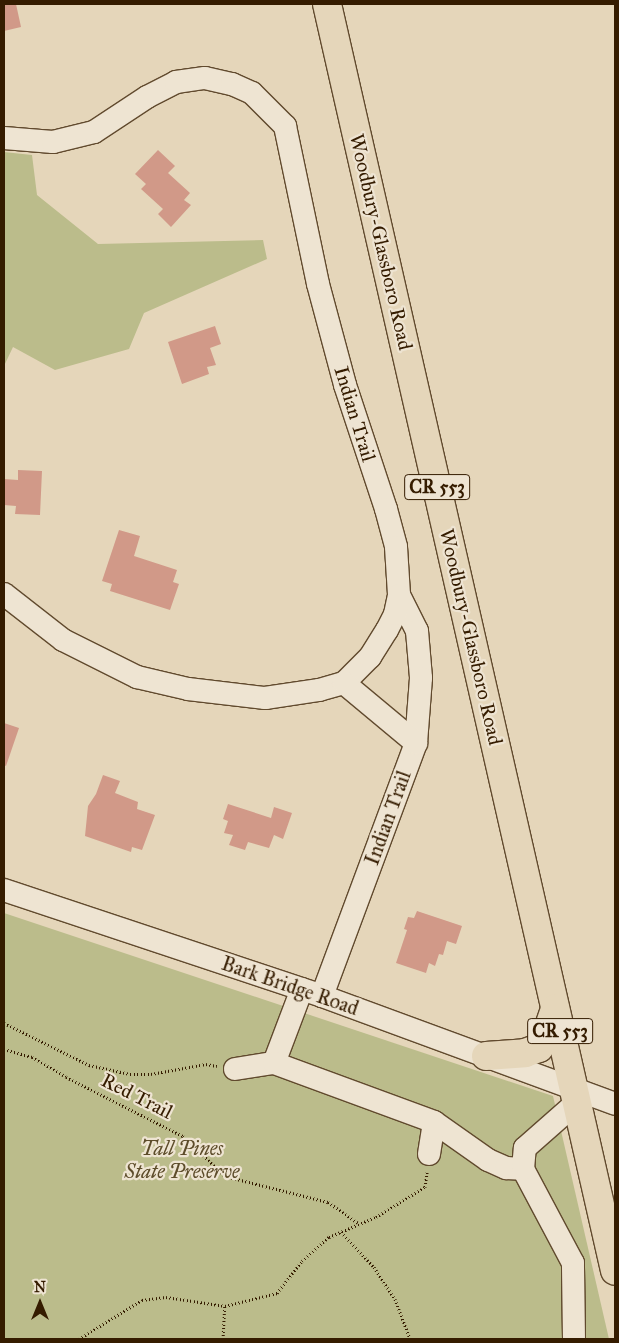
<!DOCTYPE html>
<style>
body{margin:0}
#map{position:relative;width:619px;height:1343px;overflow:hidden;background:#e5d6ba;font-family:"IM FELL Great Primer",serif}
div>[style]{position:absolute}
.green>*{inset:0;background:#bbbc8b}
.building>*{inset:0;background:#d19988}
.path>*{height:3px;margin-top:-1.5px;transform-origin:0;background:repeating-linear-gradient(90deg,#351c00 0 1px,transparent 0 3.5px)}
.roads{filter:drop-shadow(1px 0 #614a2e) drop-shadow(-1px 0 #614a2e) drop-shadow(0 1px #614a2e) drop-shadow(0 -1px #614a2e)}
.minor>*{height:22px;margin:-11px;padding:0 11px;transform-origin:11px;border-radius:11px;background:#eee4d2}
.major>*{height:28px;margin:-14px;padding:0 14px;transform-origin:14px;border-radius:14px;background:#e5d6ba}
span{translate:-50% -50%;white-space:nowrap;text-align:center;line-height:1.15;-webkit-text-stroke:4.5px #eee4d2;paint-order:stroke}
.shield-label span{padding:1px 4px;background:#eee4d2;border:1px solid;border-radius:4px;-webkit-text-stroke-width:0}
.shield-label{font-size:19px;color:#351c00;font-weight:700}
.street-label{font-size:20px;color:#351c00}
.park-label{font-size:20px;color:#5d4c2a;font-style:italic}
.frame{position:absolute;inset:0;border:5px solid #351c00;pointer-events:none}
.north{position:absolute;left:15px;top:1278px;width:50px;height:50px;-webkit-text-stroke:4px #eee4d2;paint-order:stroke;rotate:0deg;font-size:14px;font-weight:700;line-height:20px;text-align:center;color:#351c00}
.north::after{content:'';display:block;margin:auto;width:18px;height:22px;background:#351c00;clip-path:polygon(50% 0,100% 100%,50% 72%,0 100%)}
</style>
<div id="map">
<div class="green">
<i style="clip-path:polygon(4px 152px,32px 155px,37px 195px,98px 244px,263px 240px,267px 259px,144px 313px,129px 349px,55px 370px,13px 347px,4px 366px)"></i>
<i style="clip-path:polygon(4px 913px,553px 1096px,609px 1339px,4px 1339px)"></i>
</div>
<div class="building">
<i style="clip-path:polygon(4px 4px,16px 4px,21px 27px,4px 31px)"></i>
<i style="clip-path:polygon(158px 150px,175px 166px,168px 173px,190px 193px,184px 200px,191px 205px,171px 227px,158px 214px,163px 209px,141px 189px,146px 184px,135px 174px)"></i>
<i style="clip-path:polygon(215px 326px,221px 344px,210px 348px,216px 365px,207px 367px,209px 374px,182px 384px,168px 342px)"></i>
<i style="clip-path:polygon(18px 470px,42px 471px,40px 515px,15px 514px,16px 506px,4px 505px,4px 479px,18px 480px)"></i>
<i style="clip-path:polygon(119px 530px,140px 536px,134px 556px,177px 570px,173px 582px,179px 584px,170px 610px,110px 591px,112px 584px,102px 581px)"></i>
<i style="clip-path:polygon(4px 723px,19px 728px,6px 766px,4px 765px)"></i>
<i style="clip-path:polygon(103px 775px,120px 781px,115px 793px,138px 802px,137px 809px,155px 815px,142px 850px,132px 847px,131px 852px,85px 836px,88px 806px,96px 794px)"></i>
<i style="clip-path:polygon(228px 804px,271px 818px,274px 807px,292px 813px,283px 839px,274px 835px,269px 848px,248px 842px,245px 850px,229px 845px,233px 835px,224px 833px,228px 821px,223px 819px)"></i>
<i style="clip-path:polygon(417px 911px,462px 926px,456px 944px,447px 941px,443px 955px,439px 954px,435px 966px,429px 963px,426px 973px,396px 963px,407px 930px,404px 929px,408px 917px,414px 918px)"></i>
</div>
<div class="path">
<i style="left:4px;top:1023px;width:95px;rotate:26.3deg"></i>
<i style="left:89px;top:1065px;width:42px;rotate:12.4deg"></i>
<i style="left:130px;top:1074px;width:21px"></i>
<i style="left:151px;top:1074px;width:56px;rotate:-10.3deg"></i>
<i style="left:206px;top:1064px;width:11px;rotate:10deg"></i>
<i style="left:4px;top:1049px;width:29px;rotate:16deg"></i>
<i style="left:32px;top:1057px;width:39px;rotate:30deg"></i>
<i style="left:66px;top:1077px;width:131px;rotate:26.8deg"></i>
<i style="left:183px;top:1136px;width:58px;rotate:43.6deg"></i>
<i style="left:225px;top:1176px;width:106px;rotate:14.2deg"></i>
<i style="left:328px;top:1202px;width:38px;rotate:35deg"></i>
<i style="left:341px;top:1232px;width:48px;rotate:46.7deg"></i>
<i style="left:374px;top:1267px;width:38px;rotate:57deg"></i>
<i style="left:395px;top:1299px;width:43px;rotate:69.4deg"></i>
<i style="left:79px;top:1339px;width:74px;rotate:-31.8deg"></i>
<i style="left:142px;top:1300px;width:24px;rotate:-7deg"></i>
<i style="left:166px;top:1297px;width:60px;rotate:8.7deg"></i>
<i style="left:223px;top:1339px;width:33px;rotate:-87deg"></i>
<i style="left:225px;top:1306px;width:54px;rotate:-14deg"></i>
<i style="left:277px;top:1293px;width:41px;rotate:-52deg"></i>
<i style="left:302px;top:1261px;width:36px;rotate:-42deg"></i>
<i style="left:329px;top:1237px;width:51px;rotate:-23.1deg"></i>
<i style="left:376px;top:1217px;width:57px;rotate:-31.5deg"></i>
<i style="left:425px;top:1187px;width:15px;rotate:-82deg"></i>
</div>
<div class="roads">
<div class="minor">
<i style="left:4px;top:138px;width:49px;rotate:4.7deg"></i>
<i style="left:53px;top:142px;width:42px;rotate:-13.7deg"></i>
<i style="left:94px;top:132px;width:64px;rotate:-33.4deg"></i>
<i style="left:147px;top:97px;width:33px;rotate:-27deg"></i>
<i style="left:176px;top:82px;width:29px;rotate:-8deg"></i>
<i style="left:205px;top:78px;width:28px;rotate:13deg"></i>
<i style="left:232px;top:84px;width:22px;rotate:24deg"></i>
<i style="left:252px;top:93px;width:47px;rotate:45deg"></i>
<i style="left:285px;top:126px;width:161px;rotate:78.2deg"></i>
<i style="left:318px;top:284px;width:105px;rotate:75deg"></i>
<i style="left:345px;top:385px;width:131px;rotate:71.7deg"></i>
<i style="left:386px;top:509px;width:39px;rotate:75deg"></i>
<i style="left:396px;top:547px;width:48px;rotate:86.4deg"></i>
<i style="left:399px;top:595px;width:40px;rotate:63.4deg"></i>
<i style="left:417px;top:631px;width:47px;rotate:85.1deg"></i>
<i style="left:421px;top:678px;width:65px;rotate:94.4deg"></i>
<i style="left:416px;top:743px;width:270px;rotate:110.4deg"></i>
<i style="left:4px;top:594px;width:75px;rotate:37.9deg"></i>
<i style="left:63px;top:640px;width:83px;rotate:26.6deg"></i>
<i style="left:137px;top:677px;width:52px;rotate:13.2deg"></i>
<i style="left:188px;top:689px;width:78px;rotate:6.7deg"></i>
<i style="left:265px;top:698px;width:55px;rotate:-8.4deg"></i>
<i style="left:319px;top:690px;width:26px;rotate:-16deg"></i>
<i style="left:344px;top:683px;width:37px;rotate:-45deg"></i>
<i style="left:370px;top:657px;width:32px;rotate:-58deg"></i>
<i style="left:387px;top:630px;width:18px;rotate:-63deg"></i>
<i style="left:395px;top:614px;width:19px;rotate:-78deg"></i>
<i style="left:344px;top:683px;width:94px;rotate:39.8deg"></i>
<i style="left:4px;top:890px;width:335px;rotate:18.4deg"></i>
<i style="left:322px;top:996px;width:312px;rotate:20.2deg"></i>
<i style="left:274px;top:1063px;width:79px;rotate:-69.3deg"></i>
<i style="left:235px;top:1069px;width:39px;rotate:-9deg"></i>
<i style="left:274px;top:1063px;width:171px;rotate:20.2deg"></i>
<i style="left:434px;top:1122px;width:66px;rotate:35.1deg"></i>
<i style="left:488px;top:1160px;width:20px;rotate:24deg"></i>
<i style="left:506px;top:1168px;width:17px;rotate:3deg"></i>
<i style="left:429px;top:1154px;width:32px;rotate:-81deg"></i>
<i style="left:574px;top:1339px;width:76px;rotate:-90.8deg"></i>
<i style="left:573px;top:1263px;width:106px;rotate:-118deg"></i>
<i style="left:523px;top:1169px;width:21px;rotate:-85deg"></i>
<i style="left:525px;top:1148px;width:68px;rotate:-41.4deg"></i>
</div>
<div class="major">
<i style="left:327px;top:4px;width:1299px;rotate:77.19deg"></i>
<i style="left:486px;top:1056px;width:39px;rotate:-4deg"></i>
<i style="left:525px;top:1053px;width:15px;rotate:-20deg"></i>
<i style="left:539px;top:1048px;width:12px;rotate:-59deg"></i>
<i style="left:545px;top:1038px;width:31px;rotate:-71deg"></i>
</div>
</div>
<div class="shield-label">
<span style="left:437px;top:487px">CR 553</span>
<span style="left:560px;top:1031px">CR 553</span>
</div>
<div class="street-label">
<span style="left:381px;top:242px;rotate:77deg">Woodbury-Glassboro Road</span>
<span style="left:355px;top:414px;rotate:73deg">Indian Trail</span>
<span style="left:471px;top:637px;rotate:77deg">Woodbury-Glassboro Road</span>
<span style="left:388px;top:818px;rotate:-70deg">Indian Trail</span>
<span style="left:290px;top:986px;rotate:19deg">Bark Bridge Road</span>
<span style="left:137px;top:1096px;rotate:27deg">Red Trail</span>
</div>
<div class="park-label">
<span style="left:182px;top:1160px">Tall Pines<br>State Preserve</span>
</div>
<div class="frame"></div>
<div class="north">N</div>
</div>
